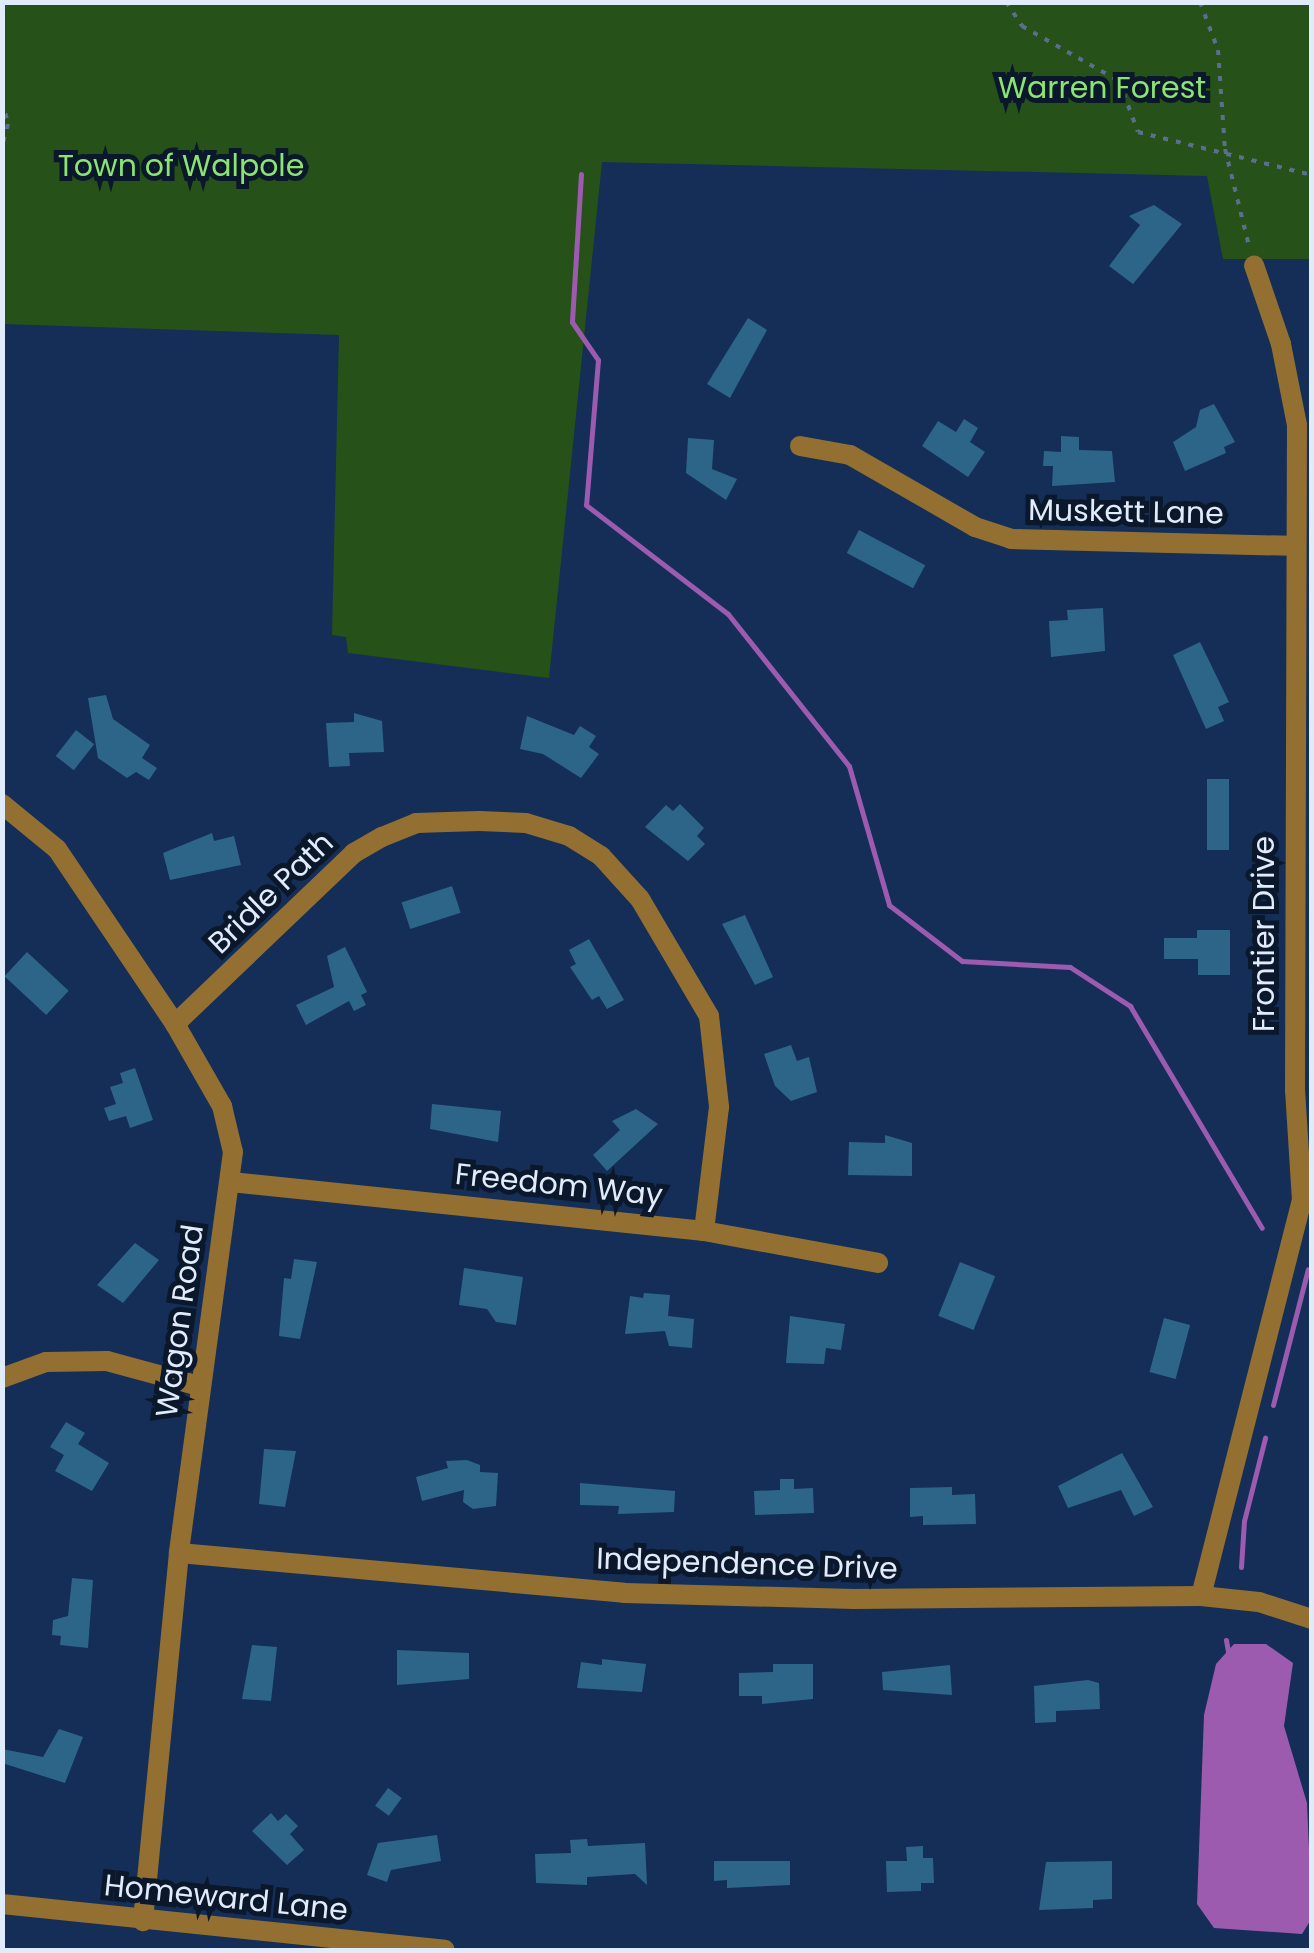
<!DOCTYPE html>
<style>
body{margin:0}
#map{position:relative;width:1314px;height:1953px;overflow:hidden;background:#142e57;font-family:Poppins,sans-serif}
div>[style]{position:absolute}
.green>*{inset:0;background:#265219}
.water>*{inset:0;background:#9d5baf}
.stream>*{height:5px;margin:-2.5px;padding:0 2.5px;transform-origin:2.5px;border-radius:2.5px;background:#9d5baf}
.building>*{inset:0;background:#2d6589;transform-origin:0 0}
.path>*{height:4px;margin-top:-2px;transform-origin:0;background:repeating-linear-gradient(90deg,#5a6e8f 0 5px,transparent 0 13px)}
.minor>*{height:20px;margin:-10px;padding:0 10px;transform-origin:10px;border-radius:10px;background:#937032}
span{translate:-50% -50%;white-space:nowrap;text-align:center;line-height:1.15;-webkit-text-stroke:10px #0b172a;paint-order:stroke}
.park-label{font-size:30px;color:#8be472}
.street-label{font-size:30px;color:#e0ebfb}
.frame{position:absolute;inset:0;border:5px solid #e0ebfb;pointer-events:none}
</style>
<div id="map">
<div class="green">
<i style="clip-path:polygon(3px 3px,1311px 3px,1311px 259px,1223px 259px,1207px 176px,602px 162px,549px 678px,348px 653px,346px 637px,332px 635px,339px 335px,3px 324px)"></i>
</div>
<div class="water">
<i style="clip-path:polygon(1234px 1644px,1266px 1644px,1293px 1663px,1284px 1726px,1307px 1803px,1312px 1918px,1302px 1934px,1214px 1928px,1197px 1904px,1204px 1715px,1216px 1664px)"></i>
</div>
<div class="stream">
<i style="left:581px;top:174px;width:148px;rotate:93.5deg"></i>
<i style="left:572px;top:322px;width:46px;rotate:55.6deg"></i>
<i style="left:598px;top:360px;width:145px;rotate:94.7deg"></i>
<i style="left:586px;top:505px;width:179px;rotate:37.5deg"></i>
<i style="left:728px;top:614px;width:194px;rotate:51.5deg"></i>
<i style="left:849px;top:766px;width:145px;rotate:73.9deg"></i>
<i style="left:889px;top:905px;width:92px;rotate:37.5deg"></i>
<i style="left:962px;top:961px;width:108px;rotate:3.2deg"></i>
<i style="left:1070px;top:967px;width:72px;rotate:33deg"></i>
<i style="left:1130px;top:1006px;width:258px;rotate:59.3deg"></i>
<i style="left:1273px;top:1405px;width:140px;rotate:-75.6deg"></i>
<i style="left:1241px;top:1567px;width:46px;rotate:-86.3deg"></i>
<i style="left:1244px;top:1521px;width:86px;rotate:-75.8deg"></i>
<i style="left:1226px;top:1640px;width:17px;rotate:80deg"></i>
</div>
<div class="building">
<i style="clip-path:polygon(1154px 205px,1182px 224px,1133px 284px,1109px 266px,1140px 225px,1129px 216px)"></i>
<i style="clip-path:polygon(748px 318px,767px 330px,730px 398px,707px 384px)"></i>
<i style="clip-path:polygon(1214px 404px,1235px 442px,1224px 447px,1226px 453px,1185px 471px,1173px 442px,1196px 427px,1200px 410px)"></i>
<i style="clip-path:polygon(964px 419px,978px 428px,970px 442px,985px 452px,968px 477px,922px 446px,938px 421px,956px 432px)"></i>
<i style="clip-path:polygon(1061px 436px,1079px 437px,1079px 450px,1112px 451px,1115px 482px,1052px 486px,1053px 466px,1043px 466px,1044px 451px,1061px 452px)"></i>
<i style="clip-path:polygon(688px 438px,714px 440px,712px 469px,737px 479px,726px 500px,686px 473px)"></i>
<i style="left:859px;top:530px;width:75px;height:26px;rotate:28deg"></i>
<i style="clip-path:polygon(1103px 608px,1105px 651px,1051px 657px,1049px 621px,1068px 620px,1067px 610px)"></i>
<i style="clip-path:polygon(1200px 642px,1229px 702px,1218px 707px,1224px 721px,1206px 729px,1173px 655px)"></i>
<i style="clip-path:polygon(106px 695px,113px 719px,150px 745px,142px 758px,157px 768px,149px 780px,136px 772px,127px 778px,98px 758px,88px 698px)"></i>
<i style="clip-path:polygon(354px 713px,382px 721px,384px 752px,349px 753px,350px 766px,329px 767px,326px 723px,354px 722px)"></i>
<i style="clip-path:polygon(527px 716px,574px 735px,580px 726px,596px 736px,589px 747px,599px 754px,581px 778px,543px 754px,520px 749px)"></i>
<i style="left:76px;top:730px;width:23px;height:33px;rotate:38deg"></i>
<i style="left:1207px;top:779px;width:22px;height:71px"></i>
<i style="clip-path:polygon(680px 804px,704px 828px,697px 836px,705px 844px,688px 861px,645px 827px,666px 805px,673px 811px)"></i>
<i style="clip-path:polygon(212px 833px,214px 841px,234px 836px,241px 865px,170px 880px,163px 853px)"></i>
<i style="left:452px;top:886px;width:28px;height:53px;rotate:72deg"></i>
<i style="clip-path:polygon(745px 915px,773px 977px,755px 985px,722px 924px)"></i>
<i style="clip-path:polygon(1197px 930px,1230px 930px,1230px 975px,1198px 975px,1198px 959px,1164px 959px,1164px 938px,1197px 938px)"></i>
<i style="clip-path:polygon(589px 939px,624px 1000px,607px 1009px,599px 996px,592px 1000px,570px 967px,576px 964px,569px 950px)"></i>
<i style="clip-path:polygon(345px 947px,367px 992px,361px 995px,366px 1005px,354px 1011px,349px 1001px,306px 1025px,296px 1005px,334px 987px,327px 956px)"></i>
<i style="left:27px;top:952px;width:57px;height:33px;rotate:43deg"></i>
<i style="clip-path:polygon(791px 1045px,797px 1061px,809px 1057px,817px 1092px,791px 1101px,775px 1086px,764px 1054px)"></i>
<i style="clip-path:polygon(135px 1068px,153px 1120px,130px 1128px,126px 1116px,109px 1121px,104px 1108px,116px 1104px,110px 1087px,123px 1083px,120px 1073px)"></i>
<i style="clip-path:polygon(432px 1104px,501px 1111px,498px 1142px,430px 1129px)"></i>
<i style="clip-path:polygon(636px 1109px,658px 1124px,607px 1171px,593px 1155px,620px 1130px,612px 1121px)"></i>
<i style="clip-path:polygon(885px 1135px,912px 1143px,912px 1176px,848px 1175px,849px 1142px,885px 1143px)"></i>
<i style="clip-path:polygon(135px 1243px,159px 1260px,123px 1303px,97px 1285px)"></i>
<i style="clip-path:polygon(294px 1259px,317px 1262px,300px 1339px,279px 1336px,284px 1278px,291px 1279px)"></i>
<i style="left:960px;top:1262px;width:38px;height:58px;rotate:22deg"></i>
<i style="clip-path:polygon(464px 1268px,523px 1277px,516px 1325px,496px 1322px,487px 1309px,459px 1305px)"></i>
<i style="clip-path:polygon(644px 1293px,670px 1295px,668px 1316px,694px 1319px,692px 1348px,669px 1346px,665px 1331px,625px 1334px,630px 1296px,643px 1298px)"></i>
<i style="clip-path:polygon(790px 1316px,845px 1324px,841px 1350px,826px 1348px,824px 1364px,786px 1363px)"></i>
<i style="left:1164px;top:1318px;width:27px;height:56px;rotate:15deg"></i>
<i style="clip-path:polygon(66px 1422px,85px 1433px,78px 1444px,109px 1463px,92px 1491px,55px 1471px,64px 1455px,50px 1447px)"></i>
<i style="clip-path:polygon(264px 1449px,296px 1451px,285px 1507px,259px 1504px)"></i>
<i style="clip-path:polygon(1122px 1453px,1153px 1507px,1134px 1516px,1121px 1490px,1068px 1508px,1058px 1486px)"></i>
<i style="clip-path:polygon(467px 1460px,480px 1465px,480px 1472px,498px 1473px,496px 1506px,473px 1509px,463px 1502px,464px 1490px,422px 1501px,416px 1477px,448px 1468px,446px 1461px)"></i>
<i style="clip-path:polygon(780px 1479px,794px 1479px,794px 1489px,813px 1488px,814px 1513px,755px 1515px,754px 1491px,780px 1490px)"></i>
<i style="clip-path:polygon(580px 1483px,675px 1491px,674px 1512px,618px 1514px,619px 1506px,580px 1505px)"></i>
<i style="clip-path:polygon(952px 1487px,952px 1495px,975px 1494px,976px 1524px,923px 1525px,923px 1516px,910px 1517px,910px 1488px)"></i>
<i style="clip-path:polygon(72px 1578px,93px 1580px,88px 1648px,60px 1645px,61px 1636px,52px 1635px,53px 1620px,68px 1616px)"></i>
<i style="clip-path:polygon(252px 1645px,277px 1647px,271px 1701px,242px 1699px)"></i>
<i style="clip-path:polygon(397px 1650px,469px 1653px,469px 1679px,397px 1685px)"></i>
<i style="clip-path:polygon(602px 1659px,646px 1664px,642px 1692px,577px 1688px,581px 1662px,602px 1665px)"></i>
<i style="clip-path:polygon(773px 1664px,813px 1664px,813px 1699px,762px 1704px,762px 1696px,739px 1696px,739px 1673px,773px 1672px)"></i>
<i style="clip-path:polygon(950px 1665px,952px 1695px,883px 1690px,882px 1672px)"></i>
<i style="clip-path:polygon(1088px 1680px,1099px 1683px,1100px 1709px,1056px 1711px,1056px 1722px,1035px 1723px,1034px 1686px)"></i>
<i style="clip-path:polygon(59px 1729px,83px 1737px,65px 1783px,2px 1763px,2px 1749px,43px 1757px)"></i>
<i style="left:388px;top:1788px;width:17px;height:22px;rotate:36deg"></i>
<i style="clip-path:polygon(271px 1813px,278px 1821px,286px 1814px,298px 1826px,290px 1834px,304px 1850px,287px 1865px,252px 1831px)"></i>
<i style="clip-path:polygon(437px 1835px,441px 1861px,391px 1870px,387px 1882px,367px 1875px,378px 1843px)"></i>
<i style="clip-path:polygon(587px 1839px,588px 1846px,645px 1843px,647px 1885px,635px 1874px,587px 1877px,587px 1885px,536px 1883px,535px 1854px,571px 1853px,570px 1840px)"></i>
<i style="clip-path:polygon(923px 1846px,923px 1858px,933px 1858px,934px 1883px,921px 1883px,921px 1891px,887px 1892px,886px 1861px,907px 1861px,906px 1847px)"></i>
<i style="clip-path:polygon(714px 1861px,790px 1861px,790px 1885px,727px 1888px,727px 1880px,714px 1881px)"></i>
<i style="clip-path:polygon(1112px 1861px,1112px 1899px,1093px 1900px,1093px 1908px,1039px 1910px,1046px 1862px)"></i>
</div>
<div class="path">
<i style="left:1006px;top:2px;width:29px;rotate:56deg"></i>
<i style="left:1022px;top:26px;width:112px;rotate:29.6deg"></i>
<i style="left:1119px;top:81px;width:54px;rotate:69.6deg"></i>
<i style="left:1138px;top:132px;width:179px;rotate:13.9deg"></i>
<i style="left:1200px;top:2px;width:51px;rotate:69.4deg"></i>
<i style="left:1218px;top:50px;width:99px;rotate:86deg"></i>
<i style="left:1225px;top:149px;width:100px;rotate:76.1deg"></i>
<i style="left:2px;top:101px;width:24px;rotate:75deg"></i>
<i style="left:8px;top:124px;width:23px;rotate:105deg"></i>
</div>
<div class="minor">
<i style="left:800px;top:446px;width:51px;rotate:10.2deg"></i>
<i style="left:850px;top:455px;width:144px;rotate:29.9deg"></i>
<i style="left:975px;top:527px;width:38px;rotate:18deg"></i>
<i style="left:1011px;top:539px;width:281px;rotate:1.4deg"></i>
<i style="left:2px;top:804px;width:71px;rotate:39.3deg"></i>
<i style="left:57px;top:849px;width:211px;rotate:56deg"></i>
<i style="left:175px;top:1024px;width:95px;rotate:60.2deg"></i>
<i style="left:222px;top:1106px;width:47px;rotate:76.6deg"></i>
<i style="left:233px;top:1152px;width:405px;rotate:97.7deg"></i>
<i style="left:179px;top:1553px;width:370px;rotate:95.6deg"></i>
<i style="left:175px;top:1024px;width:248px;rotate:-43.7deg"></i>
<i style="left:354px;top:853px;width:32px;rotate:-30deg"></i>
<i style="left:382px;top:837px;width:37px;rotate:-22deg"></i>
<i style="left:416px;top:823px;width:63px;rotate:-1.8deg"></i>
<i style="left:479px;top:821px;width:47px;rotate:2.4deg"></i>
<i style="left:526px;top:823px;width:45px;rotate:16.8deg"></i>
<i style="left:569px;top:836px;width:38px;rotate:32deg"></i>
<i style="left:601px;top:856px;width:58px;rotate:47.8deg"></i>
<i style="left:640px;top:899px;width:136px;rotate:59.5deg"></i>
<i style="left:709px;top:1016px;width:92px;rotate:83.7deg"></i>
<i style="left:719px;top:1107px;width:125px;rotate:96.9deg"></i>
<i style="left:231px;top:1182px;width:476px;rotate:5.9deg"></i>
<i style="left:704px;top:1231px;width:177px;rotate:10.4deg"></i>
<i style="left:2px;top:1378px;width:47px;rotate:-20deg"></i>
<i style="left:46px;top:1362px;width:61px;rotate:-0.9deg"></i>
<i style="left:107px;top:1361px;width:95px;rotate:15.2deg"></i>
<i style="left:179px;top:1553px;width:447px;rotate:5.1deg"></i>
<i style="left:624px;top:1593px;width:230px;rotate:1.5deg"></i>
<i style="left:854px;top:1599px;width:347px;rotate:-0.5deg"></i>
<i style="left:1201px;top:1596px;width:58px;rotate:5.9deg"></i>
<i style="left:1259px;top:1602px;width:56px;rotate:17.8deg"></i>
<i style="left:1201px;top:1596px;width:408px;rotate:-75.7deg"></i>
<i style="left:1302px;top:1201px;width:110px;rotate:-93.6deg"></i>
<i style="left:1295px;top:1091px;width:666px;rotate:-89.83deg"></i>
<i style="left:1297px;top:425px;width:83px;rotate:-101.2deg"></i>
<i style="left:1281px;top:344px;width:83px;rotate:-108.9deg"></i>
<i style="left:2px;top:1904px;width:445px;rotate:5.9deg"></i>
</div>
<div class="park-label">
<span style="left:1102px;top:88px">Warren Forest</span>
<span style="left:181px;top:166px">Town of Walpole</span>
</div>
<div class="street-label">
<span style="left:1126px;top:512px;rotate:1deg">Muskett Lane</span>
<span style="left:271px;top:893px;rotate:-44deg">Bridle Path</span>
<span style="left:1264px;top:934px;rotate:-90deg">Frontier Drive</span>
<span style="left:559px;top:1185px;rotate:6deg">Freedom Way</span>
<span style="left:180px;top:1321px;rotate:-82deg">Wagon Road</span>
<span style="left:747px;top:1564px;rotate:2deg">Independence Drive</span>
<span style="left:226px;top:1898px;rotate:6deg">Homeward Lane</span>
</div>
<div class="frame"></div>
</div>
